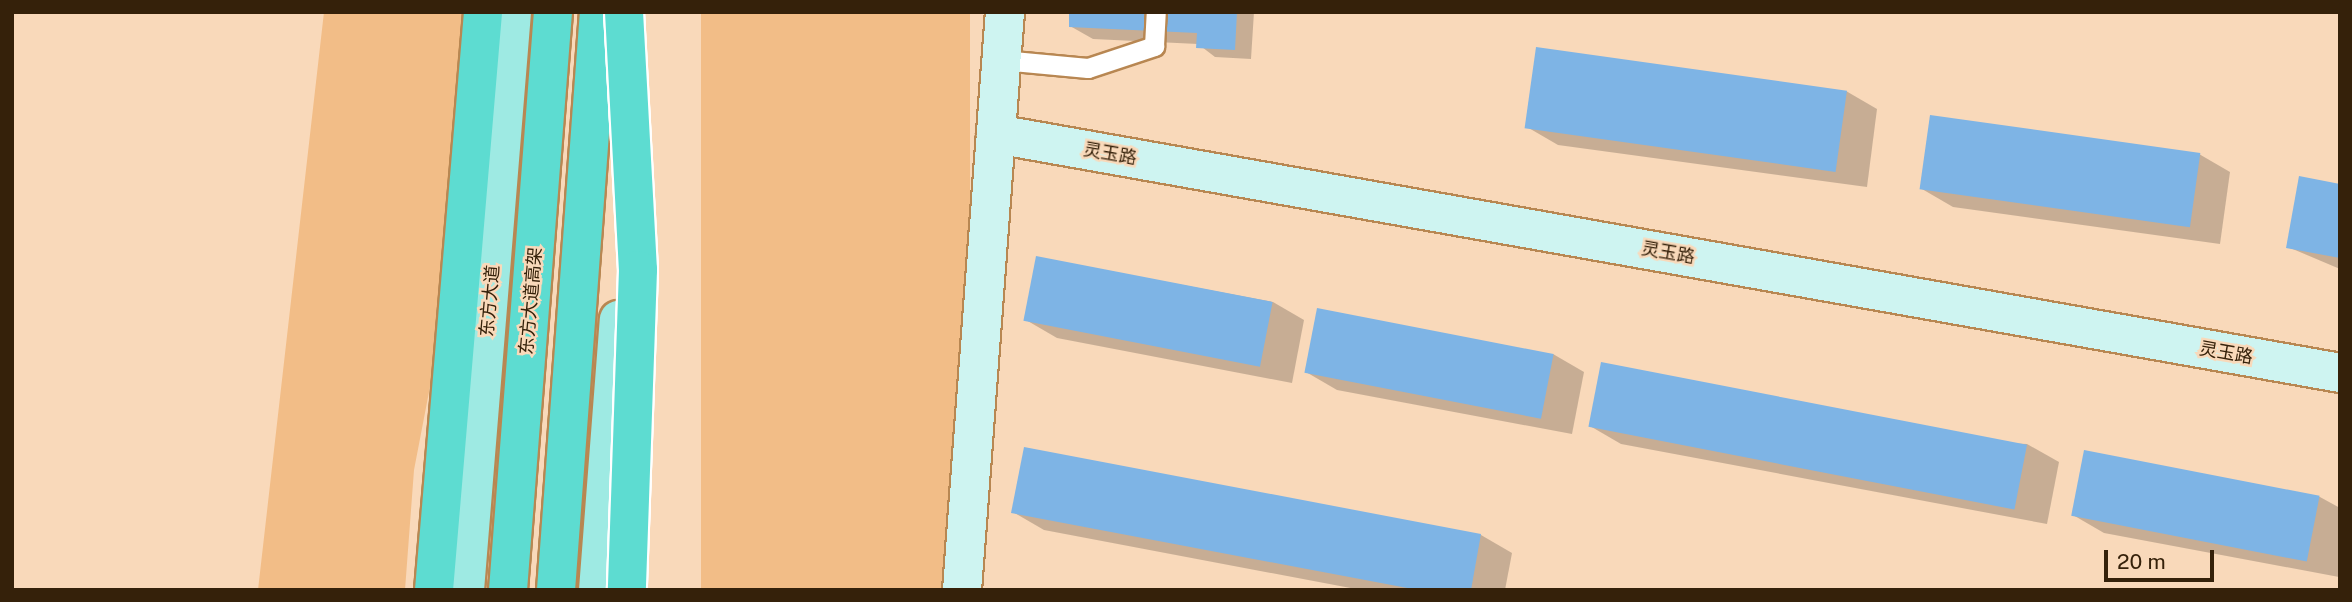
<!DOCTYPE html>
<meta charset="utf-8">
<style>
body{margin:0}
#map{position:relative;width:2352px;height:602px;overflow:hidden;background:#f9d9ba;font-family:"Public Sans","Noto Sans SC",sans-serif}
div>[style]{position:absolute}
.green>*{inset:0;background:#f2bd87;transform-origin:0 0}
.shadow>*{inset:0;background:#0003}
.building>*{inset:0;background:#7eb4e5;transform-origin:0 0}
.roads{filter:drop-shadow(2px 0 #b88752) drop-shadow(-2px 0 #b88752) drop-shadow(0 2px #b88752) drop-shadow(0 -2px #b88752)}
.lane>*{height:19px;margin:-9.5px;padding:0 9.5px;transform-origin:9.5px;border-radius:9.5px;background:#fff}
.secondary>*{height:38px;margin:-19px;padding:0 19px;transform-origin:19px;border-radius:19px;background:#cef4f1}
.primary>*{height:38px;margin:-19px;padding:0 19px;transform-origin:19px;border-radius:19px;background:#9eeae3}
.highway>*{height:38px;margin:-19px;padding:0 19px;transform-origin:19px;border-radius:19px;background:#5ddcd1}
.bridges{filter:drop-shadow(2px 0 #fff) drop-shadow(-2px 0 #fff) drop-shadow(0 2px #fff) drop-shadow(0 -2px #fff)}
.highway-bridge>*{height:38px;margin:-19px;padding:0 19px;transform-origin:19px;border-radius:19px;background:#5ddcd1}
span{translate:-50% -50%;white-space:nowrap;text-align:center;line-height:1.15;-webkit-text-stroke:5px #f9d9ba;paint-order:stroke}
.street-label{font-size:18px;color:#35210a}
.frame{position:absolute;inset:0;border:14px solid #35210a;pointer-events:none}
.scale{position:absolute;left:2104px;top:550px;width:110px;height:32px;box-sizing:border-box;border:4px solid #35210a;border-top:0;padding-left:9px;font-size:21px;line-height:24px;white-space:nowrap;color:#35210a;-webkit-text-stroke:5px #f9d9ba;paint-order:stroke}
</style>
<div id="map">
<div class="green">
<i style="clip-path:polygon(324px 12px,502px 12px,414px 470px,405px 590px,258px 590px)"></i>
<i style="left:701px;top:12px;width:269px;height:578px"></i>
</div>
<div class="shadow">
<i style="clip-path:polygon(1071px 12px,1254px 12px,1251px 59px,1215px 57px,1198px 44px,1093px 39px,1070px 26px)"></i>
<i style="clip-path:polygon(1846px 91px,1877px 109px,1867px 187px,1558px 145px,1527px 127px)"></i>
<i style="clip-path:polygon(2199px 154px,2230px 172px,2220px 244px,1953px 207px,1922px 189px)"></i>
<i style="clip-path:polygon(2340px 185px,2340px 269px,2288px 247px)"></i>
<i style="clip-path:polygon(1038px 258px,1273px 302px,1304px 320px,1292px 383px,1057px 338px,1026px 320px)"></i>
<i style="clip-path:polygon(1553px 354px,1584px 372px,1572px 434px,1337px 390px,1306px 372px)"></i>
<i style="clip-path:polygon(1590px 426px,2027px 444px,2059px 462px,2047px 524px,1621px 444px)"></i>
<i style="clip-path:polygon(1025px 449px,1481px 535px,1512px 553px,1505px 590px,1361px 590px,1044px 530px,1013px 512px)"></i>
<i style="clip-path:polygon(2320px 497px,2340px 508px,2339px 577px,2104px 533px,2073px 515px)"></i>
</div>
<div class="building">
<i style="clip-path:polygon(1069px 12px,1237px 12px,1235px 50px,1196px 48px,1197px 33px,1069px 27px)"></i>
<i style="left:1536px;top:47px;width:314px;height:82px;rotate:8deg"></i>
<i style="left:1930px;top:115px;width:273px;height:75px;rotate:8deg"></i>
<i style="clip-path:polygon(2299px 176px,2340px 184px,2340px 258px,2286px 248px)"></i>
<i style="left:1036px;top:256px;width:241px;height:66px;rotate:11deg"></i>
<i style="left:1317px;top:308px;width:241px;height:66px;rotate:11deg"></i>
<i style="left:1601px;top:362px;width:434px;height:66px;rotate:11deg"></i>
<i style="clip-path:polygon(1024px 447px,1481px 534px,1471px 590px,1418px 590px,1011px 513px)"></i>
<i style="left:2084px;top:450px;width:240px;height:67px;rotate:11deg"></i>
</div>
<div class="roads">
<div class="lane">
<i style="left:1002px;top:60px;width:86px;rotate:5.3deg"></i>
<i style="left:1088px;top:68px;width:70px;rotate:-18.4deg"></i>
<i style="left:1154px;top:46px;width:34px;rotate:-87deg"></i>
</div>
<div class="secondary">
<i style="left:996px;top:134px;width:1365px;rotate:10.08deg"></i>
<i style="left:962px;top:590px;width:580px;rotate:-85.75deg"></i>
</div>
<div class="primary">
<i style="left:465px;top:590px;width:580px;rotate:-85.35deg"></i>
<i style="left:598px;top:590px;width:271px;rotate:-85.6deg"></i>
</div>
<div class="highway">
<i style="left:434px;top:590px;width:580px;rotate:-85.15deg"></i>
<i style="left:508px;top:590px;width:580px;rotate:-85.55deg"></i>
<i style="left:556px;top:590px;width:580px;rotate:-85.75deg"></i>
</div>
</div>
<div class="bridges">
<div class="highway-bridge">
<i style="left:624px;top:12px;width:258px;rotate:86.9deg"></i>
<i style="left:638px;top:270px;width:320px;rotate:92deg"></i>
</div>
</div>
<div class="street-label">
<span style="left:1110px;top:154px;rotate:10deg">灵玉路</span>
<span style="left:1668px;top:253px;rotate:10deg">灵玉路</span>
<span style="left:490px;top:301px;rotate:-85deg">东方大道</span>
<span style="left:531px;top:301px;rotate:-85deg">东方大道高架</span>
<span style="left:2226px;top:353px;rotate:10deg">灵玉路</span>
</div>
<div class="frame"></div>
<div class="scale">20 m</div>
</div>
